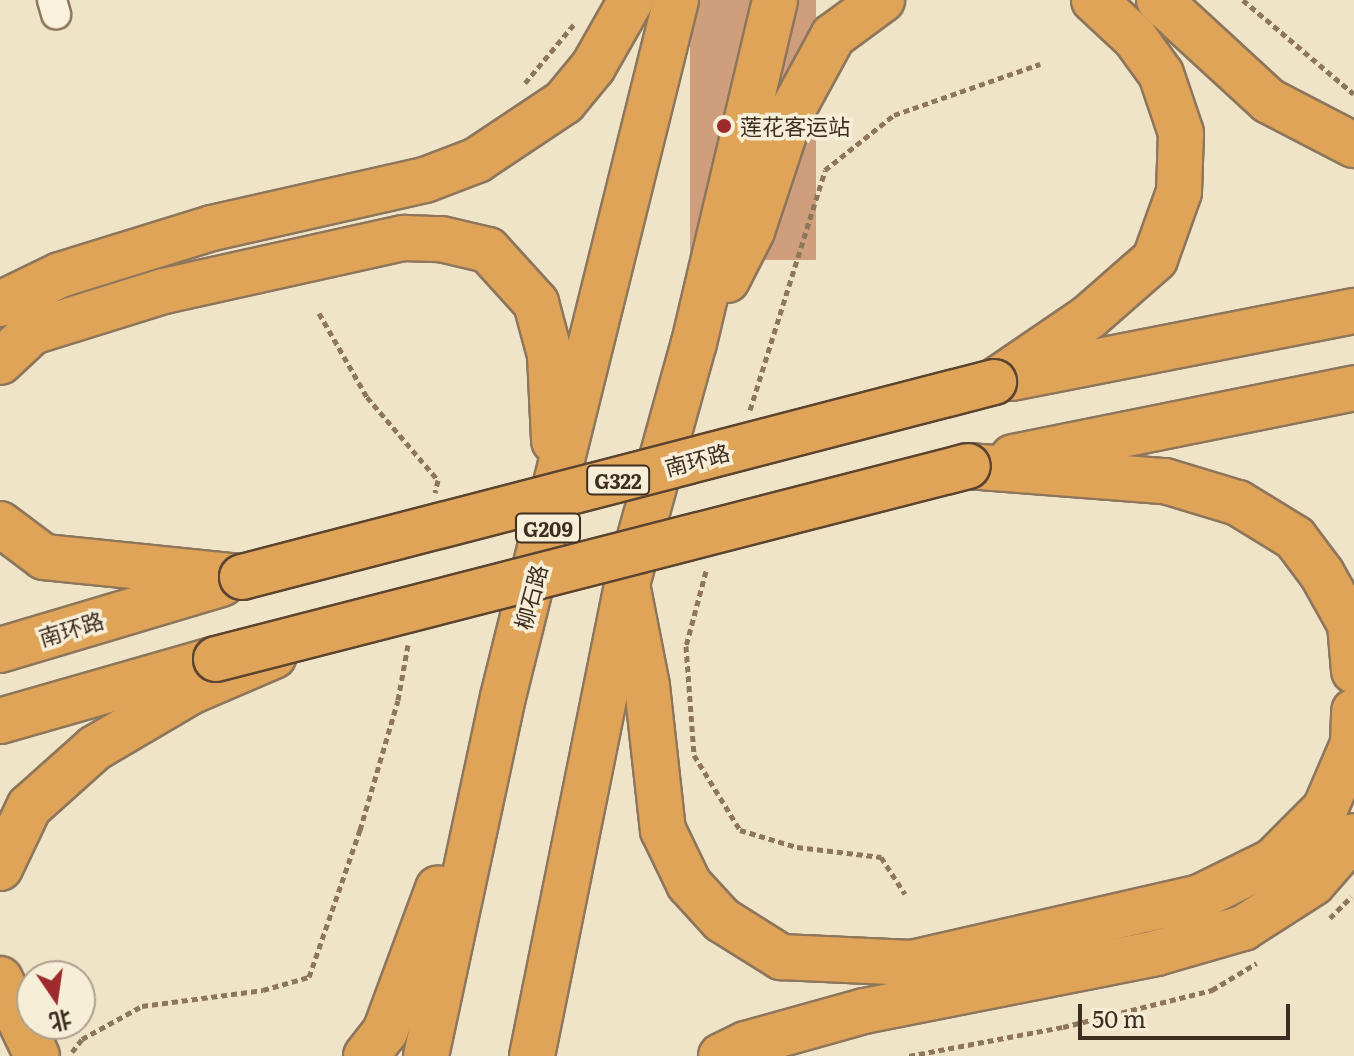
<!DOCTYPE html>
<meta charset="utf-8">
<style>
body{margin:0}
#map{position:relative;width:1354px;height:1056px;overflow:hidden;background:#f0e4c8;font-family:Literata,"Noto Sans SC",serif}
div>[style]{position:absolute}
.building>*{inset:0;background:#cf9f7d;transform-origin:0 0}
.path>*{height:5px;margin-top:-2.5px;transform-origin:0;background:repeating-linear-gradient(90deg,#8d765c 0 6px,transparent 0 10px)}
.roads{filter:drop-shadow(2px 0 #8d765c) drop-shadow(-2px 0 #8d765c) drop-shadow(0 2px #8d765c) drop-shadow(0 -2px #8d765c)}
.street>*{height:28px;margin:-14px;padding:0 14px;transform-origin:14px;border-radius:14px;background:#faf1dc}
.highway>*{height:44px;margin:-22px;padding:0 22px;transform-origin:22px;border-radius:22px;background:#e0a458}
.bridges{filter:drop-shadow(2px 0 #5b4430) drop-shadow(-2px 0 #5b4430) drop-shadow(0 2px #5b4430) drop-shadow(0 -2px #5b4430)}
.highway-bridge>*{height:44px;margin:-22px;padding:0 22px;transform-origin:22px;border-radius:22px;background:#e0a458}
.dots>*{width:22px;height:22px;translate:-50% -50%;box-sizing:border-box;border:4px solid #f7eed8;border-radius:50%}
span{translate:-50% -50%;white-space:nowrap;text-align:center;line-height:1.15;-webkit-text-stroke:7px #f7eed8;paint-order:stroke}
.shield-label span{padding:2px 6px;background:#f7eed8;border:2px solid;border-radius:6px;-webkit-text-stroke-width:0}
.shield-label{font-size:20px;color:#3d2e20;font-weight:700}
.poi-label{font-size:22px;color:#3d2e20}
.left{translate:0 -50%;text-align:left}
.street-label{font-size:22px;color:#3d2e20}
.north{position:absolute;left:16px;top:960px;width:80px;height:80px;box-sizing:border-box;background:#f7eed8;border:2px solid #ada18e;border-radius:50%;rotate:167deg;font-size:22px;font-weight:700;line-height:32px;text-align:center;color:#3d2e20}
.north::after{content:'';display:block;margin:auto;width:28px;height:36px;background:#9e2a2b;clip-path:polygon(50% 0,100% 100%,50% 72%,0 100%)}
.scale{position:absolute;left:1078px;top:1004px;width:212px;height:36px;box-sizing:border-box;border:4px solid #3d2e20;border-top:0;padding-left:10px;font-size:24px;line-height:28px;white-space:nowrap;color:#3d2e20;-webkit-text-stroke:6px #f7eed8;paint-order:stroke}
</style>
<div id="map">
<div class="building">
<i style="left:690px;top:0;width:126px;height:260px"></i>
</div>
<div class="path">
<i style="left:1243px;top:0;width:145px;rotate:40.3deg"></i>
<i style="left:525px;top:83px;width:78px;rotate:-50.2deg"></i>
<i style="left:319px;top:313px;width:97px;rotate:60.3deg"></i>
<i style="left:367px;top:397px;width:109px;rotate:49.5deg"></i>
<i style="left:438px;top:480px;width:13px;rotate:103deg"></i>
<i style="left:750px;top:410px;width:251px;rotate:-72.6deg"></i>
<i style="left:825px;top:170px;width:88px;rotate:-38.6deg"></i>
<i style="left:894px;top:115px;width:155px;rotate:-19.3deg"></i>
<i style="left:706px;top:571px;width:78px;rotate:104.9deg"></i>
<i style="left:686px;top:646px;width:109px;rotate:85.8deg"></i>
<i style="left:694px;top:755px;width:88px;rotate:58.5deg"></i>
<i style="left:740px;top:830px;width:59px;rotate:16.6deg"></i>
<i style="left:797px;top:847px;width:85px;rotate:6.8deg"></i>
<i style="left:881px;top:857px;width:44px;rotate:57deg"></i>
<i style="left:1330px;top:918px;width:30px;rotate:-45deg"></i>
<i style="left:72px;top:1052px;width:16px;rotate:-52deg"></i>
<i style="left:82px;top:1039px;width:68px;rotate:-28.8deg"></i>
<i style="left:142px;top:1006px;width:122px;rotate:-7.5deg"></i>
<i style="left:263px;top:990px;width:48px;rotate:-15.8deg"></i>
<i style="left:309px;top:977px;width:156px;rotate:-70.9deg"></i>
<i style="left:360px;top:830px;width:135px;rotate:-73.7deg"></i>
<i style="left:398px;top:700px;width:56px;rotate:-79.7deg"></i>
<i style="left:909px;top:1056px;width:157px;rotate:-10.7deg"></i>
<i style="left:1063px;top:1027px;width:154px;rotate:-13.9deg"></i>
<i style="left:1212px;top:990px;width:52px;rotate:-31deg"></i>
</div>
<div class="roads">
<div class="street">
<i style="left:52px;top:0;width:15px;rotate:74deg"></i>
</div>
<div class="highway">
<i style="left:1159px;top:0;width:149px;rotate:42.6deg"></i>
<i style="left:1269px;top:101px;width:96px;rotate:27.4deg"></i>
<i style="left:727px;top:280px;width:55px;rotate:-63deg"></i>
<i style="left:752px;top:231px;width:124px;rotate:-71.7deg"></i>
<i style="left:791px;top:113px;width:88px;rotate:-61.4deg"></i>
<i style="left:833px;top:36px;width:61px;rotate:-36.3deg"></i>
<i style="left:0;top:304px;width:67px;rotate:-25.8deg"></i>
<i style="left:60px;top:275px;width:159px;rotate:-17.2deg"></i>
<i style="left:212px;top:228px;width:218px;rotate:-12.7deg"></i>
<i style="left:425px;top:180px;width:56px;rotate:-21deg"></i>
<i style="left:477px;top:160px;width:105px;rotate:-33.7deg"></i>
<i style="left:564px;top:102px;width:45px;rotate:-50.4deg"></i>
<i style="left:593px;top:67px;width:77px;rotate:-60.4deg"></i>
<i style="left:0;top:362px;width:44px;rotate:-43.2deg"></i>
<i style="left:32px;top:332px;width:138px;rotate:-17.3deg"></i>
<i style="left:164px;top:291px;width:246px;rotate:-12.5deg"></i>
<i style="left:404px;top:238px;width:37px;rotate:2deg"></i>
<i style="left:441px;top:239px;width:48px;rotate:13.2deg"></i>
<i style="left:488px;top:250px;width:72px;rotate:47.8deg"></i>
<i style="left:536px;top:303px;width:54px;rotate:74.9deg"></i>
<i style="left:550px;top:355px;width:86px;rotate:87.3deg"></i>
<i style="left:1012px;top:378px;width:349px;rotate:-11.1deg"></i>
<i style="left:994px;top:382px;width:115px;rotate:-34.4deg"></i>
<i style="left:1089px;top:317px;width:88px;rotate:-41.3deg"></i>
<i style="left:1155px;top:259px;width:71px;rotate:-70.3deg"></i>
<i style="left:1179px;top:192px;width:59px;rotate:-88.1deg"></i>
<i style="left:1181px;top:133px;width:62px;rotate:-108.7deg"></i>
<i style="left:1161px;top:74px;width:44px;rotate:-125.8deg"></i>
<i style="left:1135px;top:38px;width:56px;rotate:-137.2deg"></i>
<i style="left:1013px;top:457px;width:348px;rotate:-11.4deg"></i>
<i style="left:968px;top:466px;width:198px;rotate:4.4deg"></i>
<i style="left:1165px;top:481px;width:76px;rotate:16.8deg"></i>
<i style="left:1238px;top:503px;width:67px;rotate:31.6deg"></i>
<i style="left:1295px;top:538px;width:45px;rotate:53.1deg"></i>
<i style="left:1322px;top:574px;width:57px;rotate:60.8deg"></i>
<i style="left:1350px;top:624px;width:47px;rotate:85.1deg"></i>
<i style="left:0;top:524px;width:55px;rotate:36.9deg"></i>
<i style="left:44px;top:557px;width:199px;rotate:5.8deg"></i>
<i style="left:627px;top:584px;width:104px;rotate:78.9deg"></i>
<i style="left:647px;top:686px;width:145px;rotate:83.7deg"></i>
<i style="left:663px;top:830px;width:60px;rotate:64.3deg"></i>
<i style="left:689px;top:884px;width:49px;rotate:47.5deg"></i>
<i style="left:722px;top:920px;width:70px;rotate:32.1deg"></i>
<i style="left:781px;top:957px;width:131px;rotate:2.6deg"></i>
<i style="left:912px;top:963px;width:295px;rotate:-12.9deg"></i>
<i style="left:1200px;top:897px;width:81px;rotate:-26.3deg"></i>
<i style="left:1273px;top:861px;width:74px;rotate:-45deg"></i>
<i style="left:1325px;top:809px;width:71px;rotate:-66.7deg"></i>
<i style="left:1353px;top:744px;width:33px;rotate:-88deg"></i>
<i style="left:0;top:650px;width:231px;rotate:-16.6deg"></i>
<i style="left:0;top:721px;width:225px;rotate:-16deg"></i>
<i style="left:0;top:868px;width:68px;rotate:-64.6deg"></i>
<i style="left:29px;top:807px;width:89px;rotate:-41.8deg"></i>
<i style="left:95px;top:748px;width:110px;rotate:-30.5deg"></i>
<i style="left:190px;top:692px;width:91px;rotate:-23.2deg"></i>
<i style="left:0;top:979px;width:85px;rotate:64.3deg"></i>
<i style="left:366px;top:1056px;width:31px;rotate:-52deg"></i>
<i style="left:385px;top:1032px;width:153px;rotate:-69.7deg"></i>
<i style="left:426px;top:1056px;width:367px;rotate:-77.9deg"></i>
<i style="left:503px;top:697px;width:718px;rotate:-76.06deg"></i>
<i style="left:532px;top:1056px;width:481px;rotate:-78.6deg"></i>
<i style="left:627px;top:584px;width:250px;rotate:-74.5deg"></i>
<i style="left:694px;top:343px;width:352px;rotate:-76.7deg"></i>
<i style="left:721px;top:1056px;width:28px;rotate:-26deg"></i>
<i style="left:746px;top:1044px;width:123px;rotate:-15.6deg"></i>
<i style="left:864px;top:1011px;width:298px;rotate:-11.2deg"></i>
<i style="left:1156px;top:953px;width:91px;rotate:-16deg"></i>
<i style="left:1243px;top:928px;width:83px;rotate:-32.7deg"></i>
<i style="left:1313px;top:883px;width:62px;rotate:-48.9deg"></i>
</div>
</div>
<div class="bridges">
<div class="highway-bridge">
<i style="left:242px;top:577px;width:777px;rotate:-14.54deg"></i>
<i style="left:216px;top:659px;width:776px;rotate:-14.39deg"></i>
</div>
</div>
<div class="dots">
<i style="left:724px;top:126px;background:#9e2a2b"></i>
</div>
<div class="shield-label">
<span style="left:618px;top:480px">G322</span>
<span style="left:548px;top:528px">G209</span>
</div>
<div class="poi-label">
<span class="left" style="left:740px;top:126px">莲花客运站</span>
</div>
<div class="street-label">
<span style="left:697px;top:459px;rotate:-15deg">南环路</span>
<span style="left:530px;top:597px;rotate:-75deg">柳石路</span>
<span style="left:71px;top:628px;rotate:-17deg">南环路</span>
</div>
<div class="north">北</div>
<div class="scale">50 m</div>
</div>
